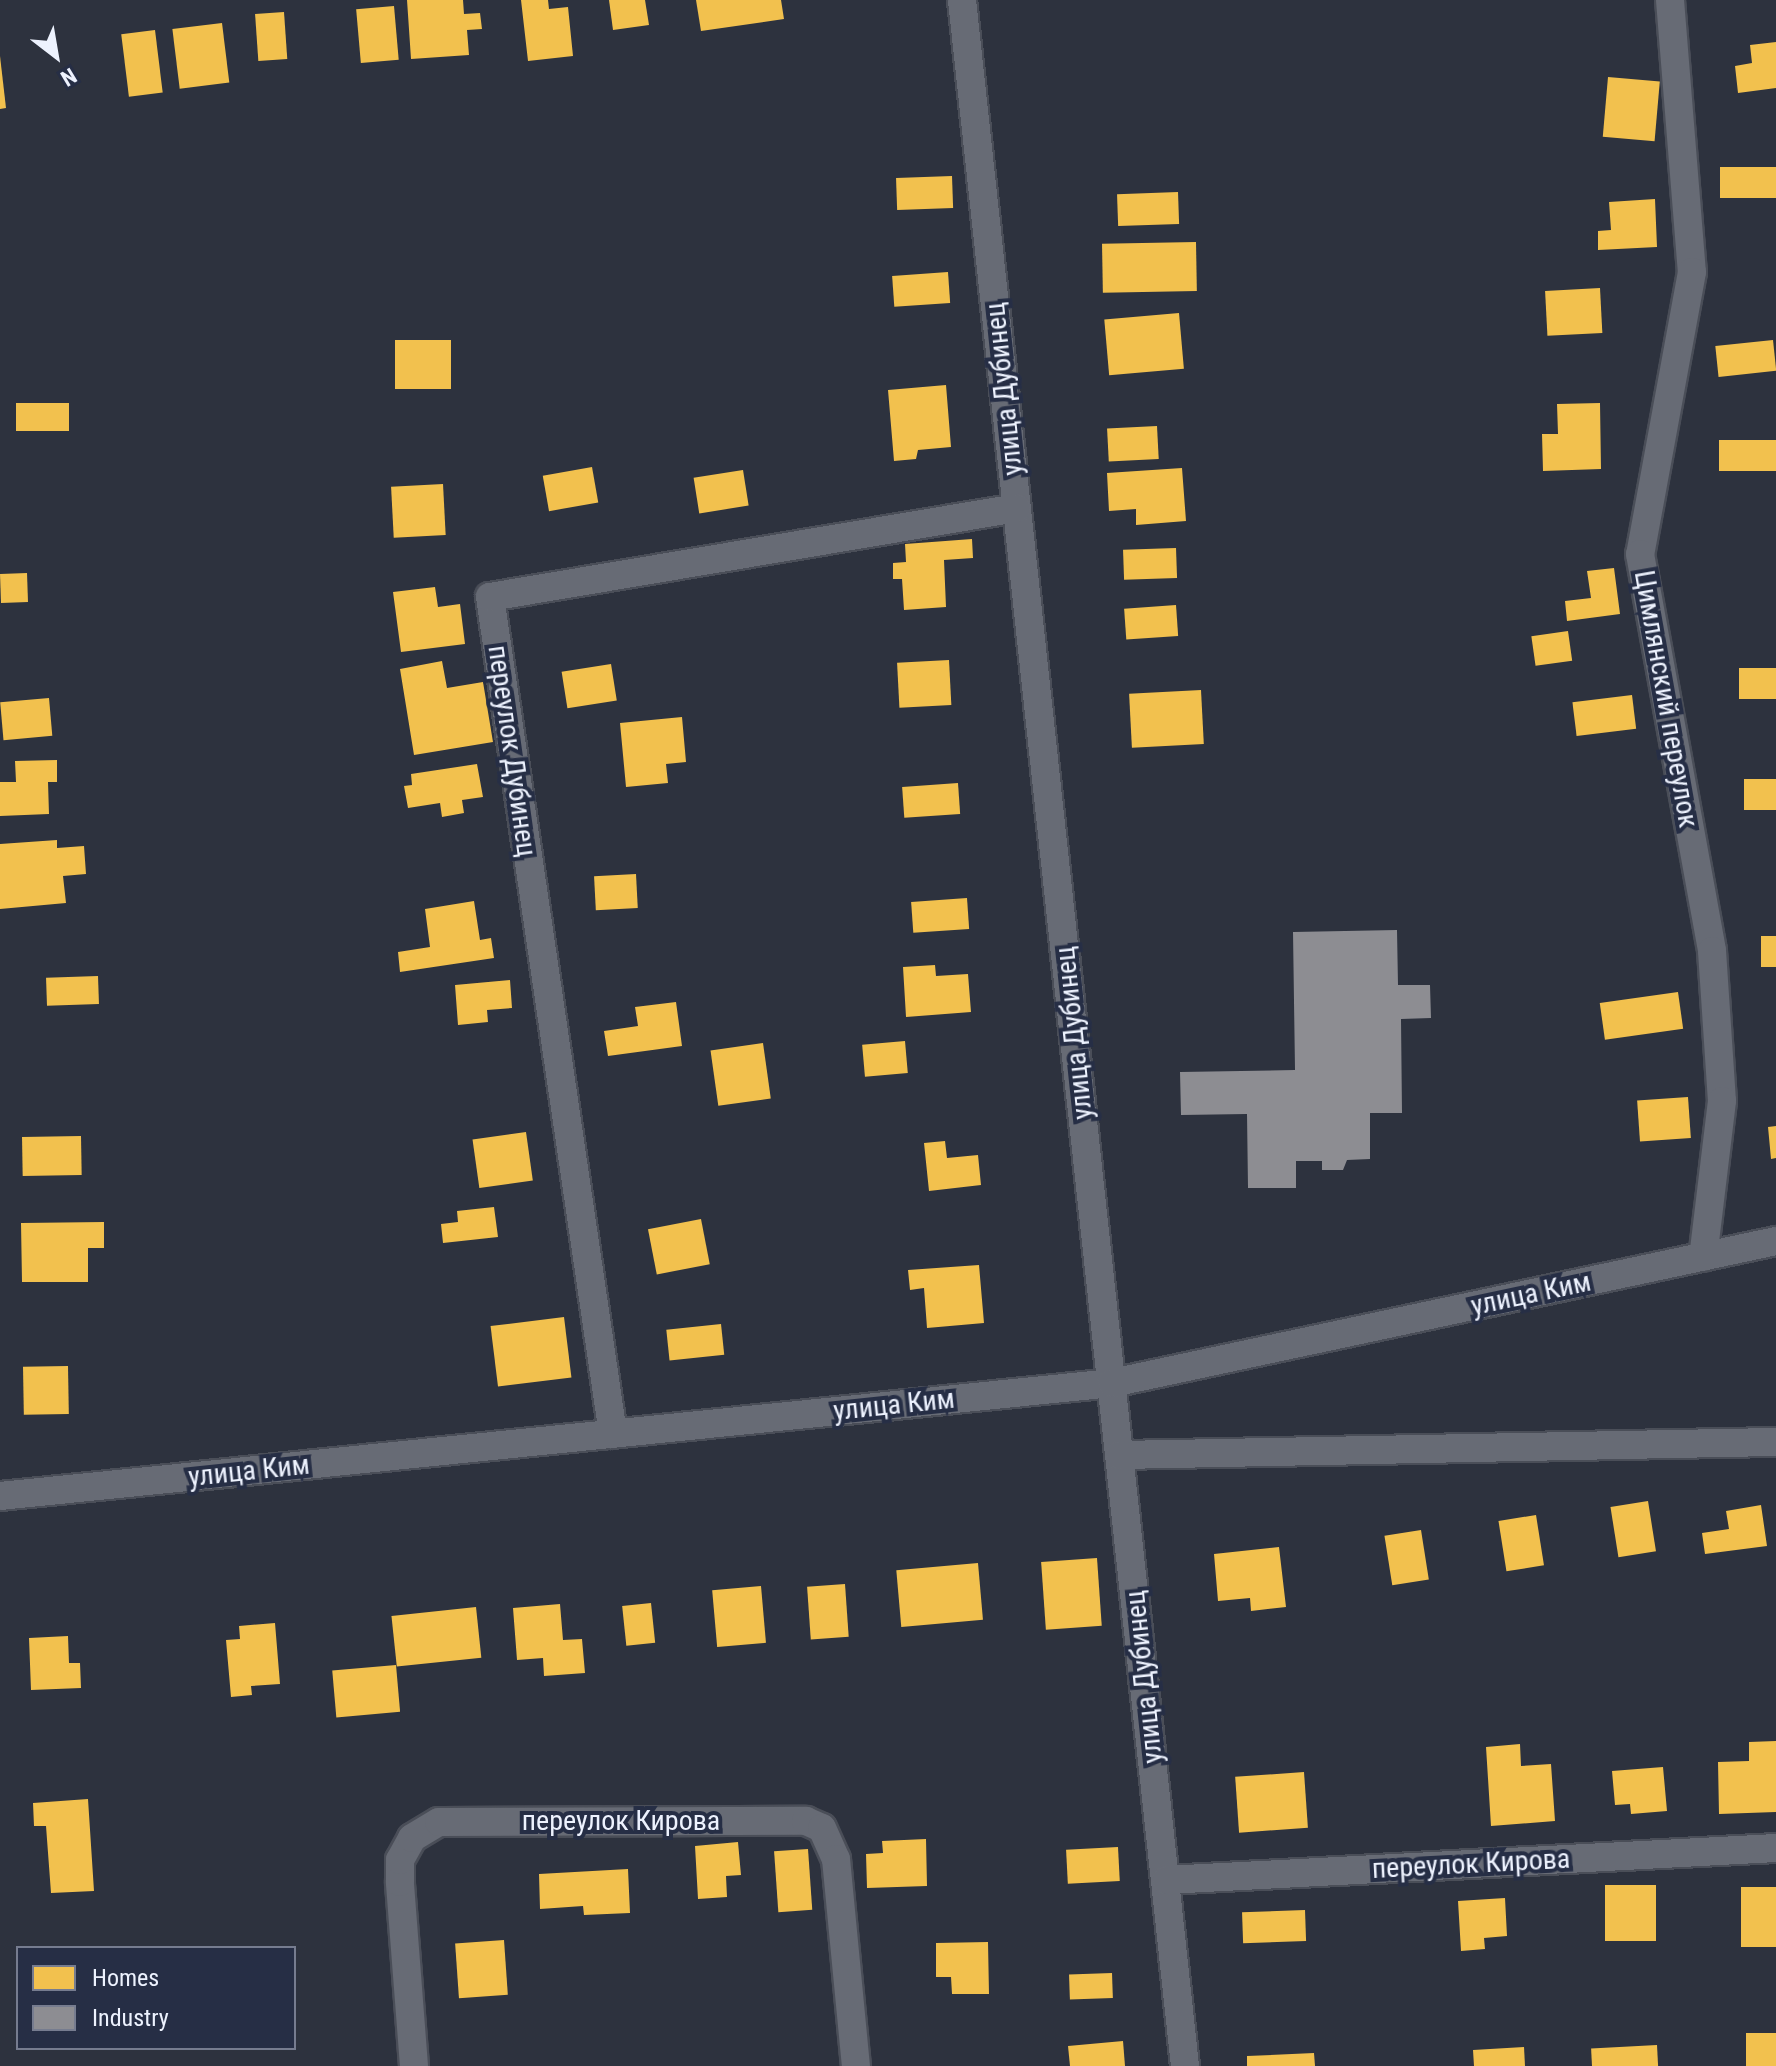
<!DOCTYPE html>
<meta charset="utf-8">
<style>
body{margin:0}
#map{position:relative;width:1776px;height:2066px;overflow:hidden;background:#2d323e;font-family:"Roboto Condensed",sans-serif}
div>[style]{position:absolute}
.homes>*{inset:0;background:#f2c14e;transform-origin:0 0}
.industry>*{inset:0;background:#8d8d92}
.roads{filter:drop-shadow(2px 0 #4a4e58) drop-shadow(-2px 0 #4a4e58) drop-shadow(0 2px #4a4e58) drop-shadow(0 -2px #4a4e58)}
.street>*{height:28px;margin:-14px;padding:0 14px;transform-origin:14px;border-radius:14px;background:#676b75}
span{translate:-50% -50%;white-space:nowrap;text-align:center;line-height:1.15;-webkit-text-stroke:8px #262e45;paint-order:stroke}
.street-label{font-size:28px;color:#edf2fe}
.legend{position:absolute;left:16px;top:1946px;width:280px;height:104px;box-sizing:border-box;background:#262e45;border:2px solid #767c8f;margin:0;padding:10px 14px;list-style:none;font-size:24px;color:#edf2fe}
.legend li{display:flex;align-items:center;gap:16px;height:40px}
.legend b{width:40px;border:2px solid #767c8f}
.north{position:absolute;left:16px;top:16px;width:80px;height:80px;-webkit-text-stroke:6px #262e45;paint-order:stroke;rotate:149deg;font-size:22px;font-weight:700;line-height:32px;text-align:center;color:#edf2fe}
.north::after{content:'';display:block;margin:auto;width:28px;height:36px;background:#edf2fe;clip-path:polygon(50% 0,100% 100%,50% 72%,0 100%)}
</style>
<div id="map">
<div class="homes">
<i style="clip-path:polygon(407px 0,463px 0,464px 14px,480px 13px,482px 29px,467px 30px,469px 55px,411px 59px)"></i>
<i style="clip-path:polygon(521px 0,548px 0,549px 9px,568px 7px,573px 56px,528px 61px)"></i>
<i style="clip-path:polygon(609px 0,645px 0,649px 25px,613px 30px)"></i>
<i style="clip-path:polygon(696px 0,781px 0,784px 19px,701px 31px)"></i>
<i style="left:394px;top:6px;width:54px;height:38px;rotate:85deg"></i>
<i style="left:284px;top:12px;width:47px;height:29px;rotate:86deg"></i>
<i style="left:222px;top:23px;width:60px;height:50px;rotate:83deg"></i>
<i style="left:155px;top:30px;width:63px;height:34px;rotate:83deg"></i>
<i style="clip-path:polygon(1776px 42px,1776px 88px,1738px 93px,1735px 66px,1752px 63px,1750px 45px)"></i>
<i style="clip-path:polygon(0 56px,6px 108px,0 109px)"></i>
<i style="left:1608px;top:77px;width:52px;height:60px;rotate:5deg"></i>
<i style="left:1776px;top:167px;width:31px;height:56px;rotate:90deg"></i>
<i style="left:952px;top:176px;width:32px;height:56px;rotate:88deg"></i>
<i style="left:1178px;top:192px;width:32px;height:61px;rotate:88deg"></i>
<i style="clip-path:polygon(1655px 199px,1657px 247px,1598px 250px,1598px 231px,1611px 230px,1609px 202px)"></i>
<i style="left:1196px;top:242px;width:49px;height:94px;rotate:89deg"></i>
<i style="left:948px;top:272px;width:31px;height:56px;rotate:86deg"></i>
<i style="left:1600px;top:288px;width:45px;height:55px;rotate:87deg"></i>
<i style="left:1179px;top:313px;width:56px;height:75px;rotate:85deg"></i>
<i style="left:395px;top:340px;width:56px;height:49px"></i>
<i style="left:1773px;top:340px;width:31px;height:58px;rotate:84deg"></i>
<i style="clip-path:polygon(946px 385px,951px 447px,918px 450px,916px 459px,894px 461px,888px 390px)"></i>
<i style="left:69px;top:403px;width:28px;height:53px;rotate:90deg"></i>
<i style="clip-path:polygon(1600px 403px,1601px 469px,1543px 471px,1542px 434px,1558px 434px,1557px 404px)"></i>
<i style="left:1157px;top:426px;width:33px;height:50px;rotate:87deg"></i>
<i style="left:1776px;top:440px;width:31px;height:57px;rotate:90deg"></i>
<i style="left:592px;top:467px;width:36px;height:50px;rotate:80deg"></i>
<i style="clip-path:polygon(1182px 468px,1186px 521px,1136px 525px,1136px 509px,1109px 511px,1107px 473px)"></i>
<i style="left:743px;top:470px;width:36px;height:50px;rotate:81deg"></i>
<i style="left:443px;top:484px;width:51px;height:52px;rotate:87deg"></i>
<i style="clip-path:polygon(972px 539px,973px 558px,944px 560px,946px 607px,904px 610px,902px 579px,893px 579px,893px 563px,906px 562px,905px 544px)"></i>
<i style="left:1176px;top:548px;width:30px;height:53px;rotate:88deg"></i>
<i style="clip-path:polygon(1614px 568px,1620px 614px,1567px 621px,1565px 601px,1591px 598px,1587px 571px)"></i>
<i style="left:27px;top:573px;width:29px;height:27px;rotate:88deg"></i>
<i style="clip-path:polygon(435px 587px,438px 607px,460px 604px,465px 644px,401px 652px,393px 592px)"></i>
<i style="left:1176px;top:605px;width:31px;height:52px;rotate:86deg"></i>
<i style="left:1568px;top:631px;width:30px;height:37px;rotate:82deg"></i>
<i style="left:949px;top:660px;width:45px;height:52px;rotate:87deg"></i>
<i style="clip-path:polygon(442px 661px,447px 688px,483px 682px,493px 742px,414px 755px,400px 669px)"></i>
<i style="left:611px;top:664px;width:37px;height:50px;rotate:81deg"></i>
<i style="left:1776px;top:668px;width:31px;height:37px;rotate:90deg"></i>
<i style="left:1201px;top:690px;width:54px;height:72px;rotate:87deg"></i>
<i style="left:1632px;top:695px;width:34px;height:60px;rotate:83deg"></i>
<i style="left:49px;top:698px;width:38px;height:49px;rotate:85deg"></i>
<i style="clip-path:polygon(682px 717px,686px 762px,666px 764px,668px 783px,626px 787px,620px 723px)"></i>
<i style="clip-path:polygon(57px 760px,57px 782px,48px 782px,49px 814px,0 816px,0 782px,16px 782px,15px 761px)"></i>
<i style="clip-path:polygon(477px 764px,483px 797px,462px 800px,464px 813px,442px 817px,440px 803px,408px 808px,404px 786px,412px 785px,411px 774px)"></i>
<i style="left:1776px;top:779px;width:31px;height:32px;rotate:90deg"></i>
<i style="left:958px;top:783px;width:31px;height:56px;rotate:86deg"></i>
<i style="clip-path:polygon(57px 840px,57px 848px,84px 846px,86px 874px,63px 876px,66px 903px,0 909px,0 844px)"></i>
<i style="left:636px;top:874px;width:34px;height:42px;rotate:87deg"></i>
<i style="left:967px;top:898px;width:31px;height:56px;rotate:86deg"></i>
<i style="clip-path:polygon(474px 901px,480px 940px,491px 938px,494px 958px,400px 972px,398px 952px,430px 947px,425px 909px)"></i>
<i style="left:1776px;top:936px;width:31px;height:15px;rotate:90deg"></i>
<i style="clip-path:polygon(935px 965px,936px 976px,968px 974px,971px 1012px,906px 1017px,903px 967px)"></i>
<i style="left:98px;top:976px;width:28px;height:52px;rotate:88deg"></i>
<i style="clip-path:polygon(510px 980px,512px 1008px,487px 1010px,488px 1022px,458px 1025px,455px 985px)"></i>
<i style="left:1678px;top:992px;width:37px;height:79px;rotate:82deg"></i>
<i style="clip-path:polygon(676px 1002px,682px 1046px,608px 1056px,604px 1031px,638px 1026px,635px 1007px)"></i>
<i style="left:905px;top:1041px;width:32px;height:43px;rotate:85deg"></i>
<i style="left:763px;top:1043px;width:56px;height:53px;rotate:82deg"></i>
<i style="left:1688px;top:1097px;width:41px;height:51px;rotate:86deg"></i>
<i style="clip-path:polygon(1776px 1126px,1776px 1158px,1771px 1159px,1768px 1127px)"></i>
<i style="left:526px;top:1132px;width:49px;height:54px;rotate:82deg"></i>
<i style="left:81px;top:1136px;width:39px;height:59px;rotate:89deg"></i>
<i style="clip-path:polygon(945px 1141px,947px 1158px,978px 1155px,981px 1185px,929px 1191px,924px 1143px)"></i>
<i style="clip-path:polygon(494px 1207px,498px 1237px,443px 1243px,441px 1224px,458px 1222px,457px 1211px)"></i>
<i style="left:701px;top:1219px;width:46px;height:54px;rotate:79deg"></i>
<i style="clip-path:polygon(104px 1222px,104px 1248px,88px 1248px,88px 1282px,22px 1282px,21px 1223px)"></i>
<i style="clip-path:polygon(979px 1265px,984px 1323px,927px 1328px,924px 1288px,910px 1290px,908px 1270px)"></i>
<i style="left:564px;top:1317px;width:61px;height:74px;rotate:83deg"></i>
<i style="left:721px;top:1324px;width:31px;height:55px;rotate:84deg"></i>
<i style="left:68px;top:1366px;width:48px;height:45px;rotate:89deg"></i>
<i style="left:1648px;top:1501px;width:51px;height:38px;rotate:81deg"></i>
<i style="clip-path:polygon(1761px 1505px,1767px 1546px,1705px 1554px,1702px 1533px,1729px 1529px,1726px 1511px)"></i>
<i style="left:1536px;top:1515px;width:51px;height:38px;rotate:81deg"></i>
<i style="left:1421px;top:1530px;width:50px;height:37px;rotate:81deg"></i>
<i style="clip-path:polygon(1279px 1547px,1286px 1607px,1251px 1611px,1250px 1598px,1218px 1601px,1214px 1554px)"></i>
<i style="left:1097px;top:1558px;width:68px;height:56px;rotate:86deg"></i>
<i style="left:978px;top:1563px;width:57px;height:82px;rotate:85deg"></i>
<i style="left:845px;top:1584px;width:53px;height:38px;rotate:86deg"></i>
<i style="left:761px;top:1586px;width:57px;height:49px;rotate:85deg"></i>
<i style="left:651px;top:1603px;width:40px;height:29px;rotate:84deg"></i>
<i style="clip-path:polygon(560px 1604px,563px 1640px,582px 1639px,585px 1673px,544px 1676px,543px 1658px,517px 1660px,513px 1608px)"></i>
<i style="left:476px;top:1607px;width:51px;height:85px;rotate:84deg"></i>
<i style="clip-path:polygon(275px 1623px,280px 1684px,251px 1686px,252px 1695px,231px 1697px,226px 1640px,240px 1639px,239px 1626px)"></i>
<i style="clip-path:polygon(68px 1636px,69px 1663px,80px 1663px,81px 1688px,31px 1690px,29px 1638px)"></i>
<i style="left:396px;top:1665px;width:47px;height:64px;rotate:85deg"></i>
<i style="clip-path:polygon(1776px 1741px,1776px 1812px,1719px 1814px,1718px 1762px,1749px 1761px,1749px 1742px)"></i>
<i style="clip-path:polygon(1520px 1744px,1521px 1766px,1551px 1764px,1555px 1821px,1491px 1826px,1486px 1747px)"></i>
<i style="clip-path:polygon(1663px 1767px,1667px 1811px,1631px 1814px,1630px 1804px,1615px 1805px,1612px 1771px)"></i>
<i style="left:1304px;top:1772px;width:56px;height:69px;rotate:86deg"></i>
<i style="clip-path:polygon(88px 1799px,94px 1891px,51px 1893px,46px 1826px,34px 1826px,33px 1803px)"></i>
<i style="clip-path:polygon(926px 1839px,927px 1886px,867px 1888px,866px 1854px,883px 1853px,882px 1841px)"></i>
<i style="clip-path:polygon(738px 1842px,741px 1875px,726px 1876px,727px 1897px,698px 1899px,695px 1846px)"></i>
<i style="left:1118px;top:1847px;width:34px;height:52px;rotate:87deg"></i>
<i style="left:808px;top:1849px;width:61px;height:34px;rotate:86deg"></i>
<i style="clip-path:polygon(628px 1869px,630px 1913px,584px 1915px,583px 1906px,540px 1909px,539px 1874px)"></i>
<i style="left:1605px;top:1885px;width:51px;height:56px"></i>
<i style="left:1776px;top:1887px;width:60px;height:35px;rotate:90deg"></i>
<i style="clip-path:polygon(1505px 1898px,1507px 1936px,1484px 1938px,1485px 1949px,1461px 1951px,1458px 1901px)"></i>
<i style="left:1305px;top:1910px;width:31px;height:63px;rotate:88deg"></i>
<i style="left:504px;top:1940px;width:55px;height:49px;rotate:86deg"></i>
<i style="clip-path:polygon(988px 1942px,989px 1994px,952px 1994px,951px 1977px,936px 1977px,936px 1943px)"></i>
<i style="left:1112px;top:1973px;width:25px;height:43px;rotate:88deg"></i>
<i style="left:1776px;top:2033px;width:33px;height:30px;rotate:90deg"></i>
<i style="clip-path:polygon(1123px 2041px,1125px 2066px,1070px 2066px,1068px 2046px)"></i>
<i style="left:1657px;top:2045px;width:21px;height:66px;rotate:87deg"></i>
<i style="clip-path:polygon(1524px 2047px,1525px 2066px,1474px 2066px,1473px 2050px)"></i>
<i style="clip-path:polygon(1314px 2053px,1315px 2066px,1247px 2066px,1247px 2056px)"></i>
</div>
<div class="industry">
<i style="clip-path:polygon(1397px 930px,1398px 985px,1430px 985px,1431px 1018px,1401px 1019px,1402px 1113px,1370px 1113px,1370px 1159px,1347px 1160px,1343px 1170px,1322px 1170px,1322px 1161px,1296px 1161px,1296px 1188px,1248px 1188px,1247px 1114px,1181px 1115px,1180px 1072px,1295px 1070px,1293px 932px)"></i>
</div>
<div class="roads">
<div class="street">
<i style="left:962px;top:0;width:2078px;rotate:83.84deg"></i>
<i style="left:1670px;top:0;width:273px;rotate:85.4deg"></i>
<i style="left:1692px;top:272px;width:287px;rotate:100.4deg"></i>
<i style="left:1640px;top:554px;width:403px;rotate:79.7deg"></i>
<i style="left:1712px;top:951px;width:150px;rotate:86.2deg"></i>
<i style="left:1722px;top:1101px;width:157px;rotate:96.9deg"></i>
<i style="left:613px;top:1434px;width:846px;rotate:-98.36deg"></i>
<i style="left:490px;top:597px;width:534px;rotate:-9.59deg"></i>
<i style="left:1120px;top:1455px;width:656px;rotate:-1.14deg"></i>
<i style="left:0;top:1496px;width:1118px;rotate:-5.8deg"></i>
<i style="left:1112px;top:1383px;width:679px;rotate:-12.07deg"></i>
<i style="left:1166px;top:1880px;width:611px;rotate:-3deg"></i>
<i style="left:414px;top:2066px;width:185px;rotate:-94.4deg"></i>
<i style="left:400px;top:1882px;width:22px;rotate:-90deg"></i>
<i style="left:400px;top:1860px;width:25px;rotate:-61deg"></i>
<i style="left:412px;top:1838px;width:31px;rotate:-31deg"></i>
<i style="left:439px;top:1822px;width:367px;rotate:-0.2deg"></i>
<i style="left:806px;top:1821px;width:17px;rotate:24deg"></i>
<i style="left:822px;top:1828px;width:34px;rotate:66deg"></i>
<i style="left:836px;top:1859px;width:208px;rotate:84.5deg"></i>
</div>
</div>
<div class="street-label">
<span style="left:1004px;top:389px;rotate:-96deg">улица Дубинец</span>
<span style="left:1666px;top:699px;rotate:80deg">Цимлянский переулок</span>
<span style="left:512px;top:751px;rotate:82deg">переулок Дубинец</span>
<span style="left:1074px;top:1033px;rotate:-96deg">улица Дубинец</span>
<span style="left:1531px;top:1294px;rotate:-12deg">улица Ким</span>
<span style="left:894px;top:1405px;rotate:-6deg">улица Ким</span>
<span style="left:249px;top:1471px;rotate:-6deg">улица Ким</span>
<span style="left:1144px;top:1677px;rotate:-96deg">улица Дубинец</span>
<span style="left:621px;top:1821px">переулок Кирова</span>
<span style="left:1471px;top:1864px;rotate:-3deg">переулок Кирова</span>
</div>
<ul class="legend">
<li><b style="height:22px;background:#f2c14e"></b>Homes</li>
<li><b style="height:22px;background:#8d8d92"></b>Industry</li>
</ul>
<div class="north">N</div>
</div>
